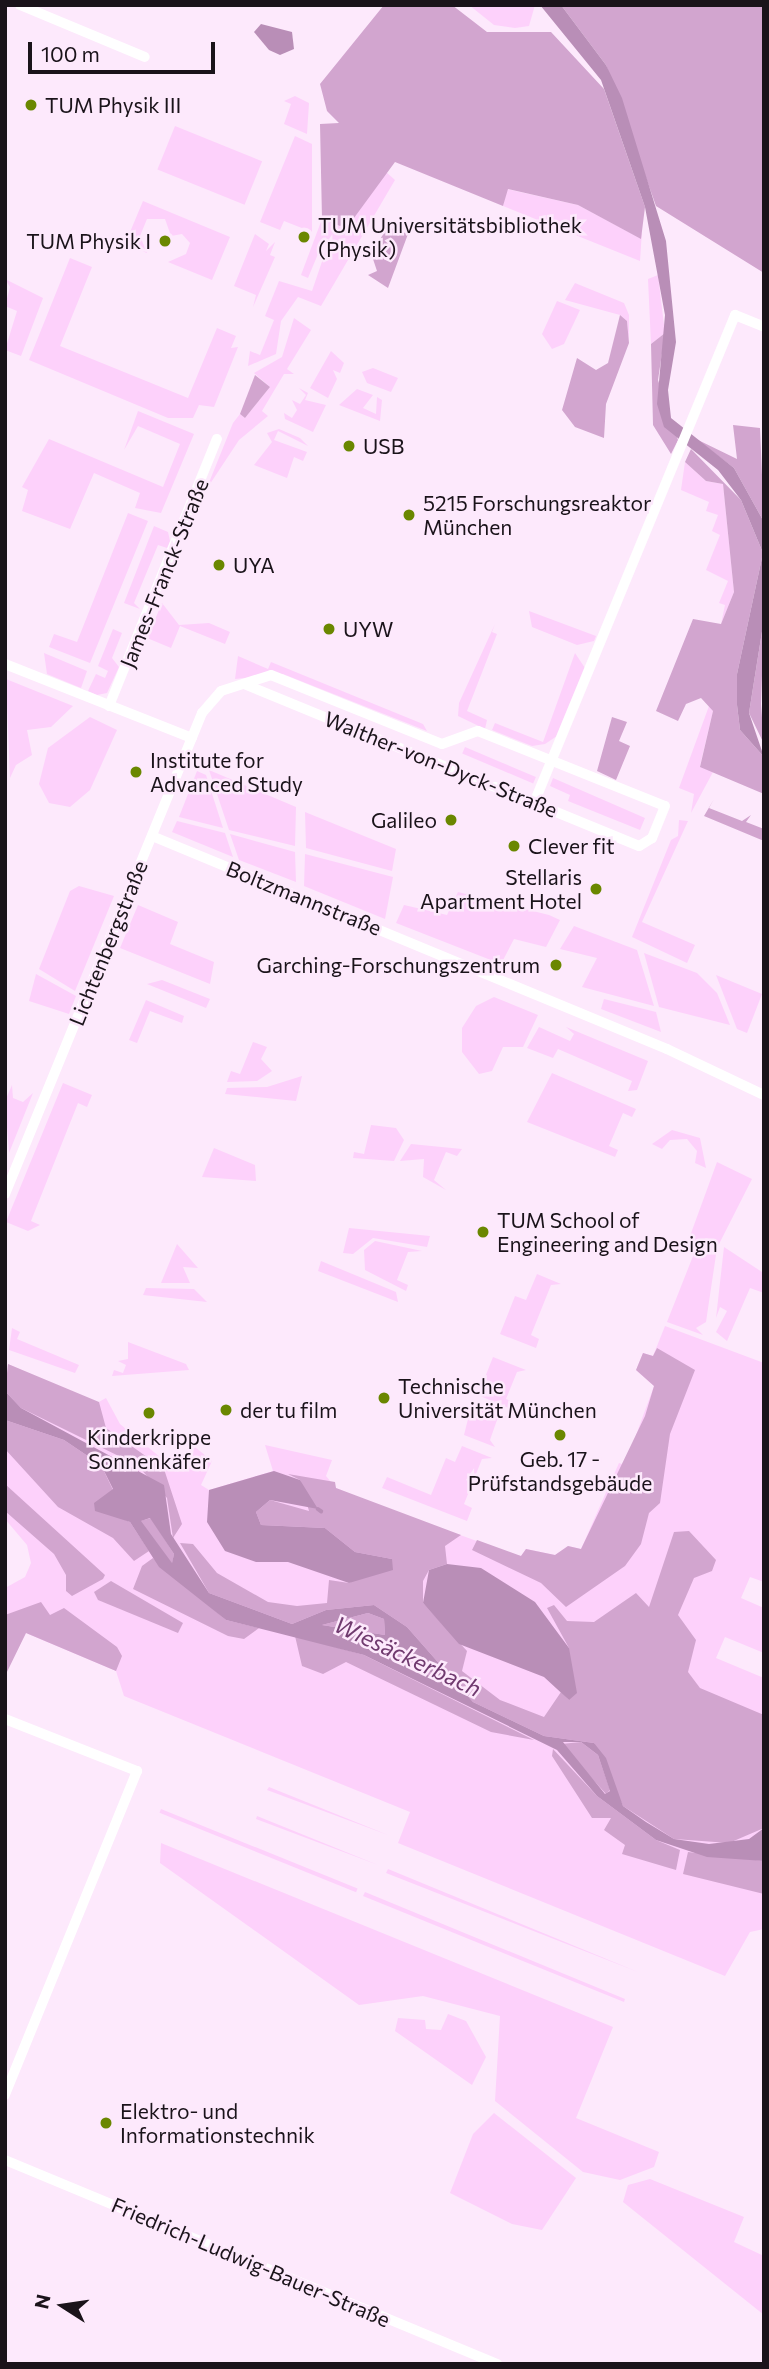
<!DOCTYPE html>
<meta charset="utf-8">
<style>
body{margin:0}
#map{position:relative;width:769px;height:2369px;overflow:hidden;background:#fde9fc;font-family:Commissioner,sans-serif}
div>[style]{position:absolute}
.green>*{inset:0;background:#fdd1fb;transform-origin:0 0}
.forest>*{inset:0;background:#d2a5cf}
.water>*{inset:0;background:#b98eb7}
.stream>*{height:3.5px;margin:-1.75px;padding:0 1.75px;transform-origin:1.75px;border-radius:1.75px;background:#b98eb7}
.street>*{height:10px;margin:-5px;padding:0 5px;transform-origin:5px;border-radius:5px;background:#fff}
.dots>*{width:19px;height:19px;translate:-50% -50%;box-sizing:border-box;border:4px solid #fde9fc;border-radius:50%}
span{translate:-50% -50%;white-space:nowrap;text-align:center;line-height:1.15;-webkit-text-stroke:5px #fde9fc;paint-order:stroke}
.poi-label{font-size:21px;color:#1a131a}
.left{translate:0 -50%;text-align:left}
.right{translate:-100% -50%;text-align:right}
.street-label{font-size:21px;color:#1a131a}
.water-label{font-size:23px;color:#703a6f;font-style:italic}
.frame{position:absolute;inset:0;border:7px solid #1a131a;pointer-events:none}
.north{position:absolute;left:28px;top:2271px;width:70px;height:70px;-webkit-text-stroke:5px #fde9fc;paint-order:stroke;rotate:282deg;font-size:19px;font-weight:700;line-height:28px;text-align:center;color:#1a131a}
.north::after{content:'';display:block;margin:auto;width:24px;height:32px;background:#1a131a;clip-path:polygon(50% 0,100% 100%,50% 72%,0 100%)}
.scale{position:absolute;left:28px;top:42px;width:187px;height:32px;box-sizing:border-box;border:4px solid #1a131a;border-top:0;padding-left:9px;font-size:21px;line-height:24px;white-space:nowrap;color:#1a131a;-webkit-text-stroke:5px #fde9fc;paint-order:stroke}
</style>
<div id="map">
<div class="green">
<i style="clip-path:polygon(469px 5px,535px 5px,529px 26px,515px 28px,494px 25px)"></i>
<i style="clip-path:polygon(295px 96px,309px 103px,307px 134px,284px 124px,291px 104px,284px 101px)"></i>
<i style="left:175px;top:126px;width:94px;height:47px;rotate:22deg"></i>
<i style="clip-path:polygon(295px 136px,312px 144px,312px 232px,284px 221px,280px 230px,260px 222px)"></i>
<i style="clip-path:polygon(386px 172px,395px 180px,321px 306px,298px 297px,281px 321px,276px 354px,248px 366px,250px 351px,260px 355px,274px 320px,265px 316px,279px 281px,312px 291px,329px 241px,325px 237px,308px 278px,301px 275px,322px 219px,340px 226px,354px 218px)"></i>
<i style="clip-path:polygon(507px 189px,578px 205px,640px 238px,642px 231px,640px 261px,503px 206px)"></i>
<i style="clip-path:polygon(143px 201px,230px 237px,212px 280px,168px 262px,186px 254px,190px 243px,182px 234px,171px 236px,165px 219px,147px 219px,140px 236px,147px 253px,125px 244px)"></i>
<i style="clip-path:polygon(255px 234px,269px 244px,266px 251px,275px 242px,270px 255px,275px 257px,253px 307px,256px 295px,234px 286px)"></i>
<i style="clip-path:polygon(70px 258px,92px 267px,60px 346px,188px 398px,217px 328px,236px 336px,231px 348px,238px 347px,214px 407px,199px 405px,193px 418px,168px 418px,29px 360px)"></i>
<i style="clip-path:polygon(658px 275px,665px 333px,651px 344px,648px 279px)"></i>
<i style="clip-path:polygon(5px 279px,43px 298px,21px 356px,5px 350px,17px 311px,5px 306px,10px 287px)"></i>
<i style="clip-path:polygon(575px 283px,624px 303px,629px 315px,629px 343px,627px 321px,620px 315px,565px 300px)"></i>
<i style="clip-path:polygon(557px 301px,580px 310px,564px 344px,552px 349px,542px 334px)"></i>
<i style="clip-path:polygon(294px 318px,311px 330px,287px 369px,294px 374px,284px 374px,262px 411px,268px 416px,239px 440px,206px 490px,233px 423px,240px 414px,245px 418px,270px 387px,254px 373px,282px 357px)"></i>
<i style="clip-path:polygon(331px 351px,344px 363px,340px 373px,333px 370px,337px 379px,328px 398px,310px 388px)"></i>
<i style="clip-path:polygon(373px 368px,398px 378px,391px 392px,367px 383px,362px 372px)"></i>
<i style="clip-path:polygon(299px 388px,308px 393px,305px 400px,326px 405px,313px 432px,285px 419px,284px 413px,292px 418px,297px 410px,292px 400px,300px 404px,306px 395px)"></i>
<i style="clip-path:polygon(357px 389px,373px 395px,363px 408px,376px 414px,377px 397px,382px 400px,380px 421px,339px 405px)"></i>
<i style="clip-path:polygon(138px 411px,194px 434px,161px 513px,135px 508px,140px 493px,94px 473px,70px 529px,22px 511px,28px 490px,22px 487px,49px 439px,163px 487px,180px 444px,138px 426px,124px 450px)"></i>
<i style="clip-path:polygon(279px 429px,300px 438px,308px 446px,278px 431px,274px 440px,307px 452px,303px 461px,294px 457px,287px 478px,254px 465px,272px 442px,267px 433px)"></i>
<i style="clip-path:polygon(685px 462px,706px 481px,723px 484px,734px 592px,721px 624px,725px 605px,719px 603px,728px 581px,706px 570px,720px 535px,712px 531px,718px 515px,706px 511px,709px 502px,681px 490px)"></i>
<i style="clip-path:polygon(128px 513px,148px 521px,90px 663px,49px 647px,54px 634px,77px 642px)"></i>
<i style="clip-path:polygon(154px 526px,168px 532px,170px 541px,167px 548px,158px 545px,134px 603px,140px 609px,124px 603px)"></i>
<i style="clip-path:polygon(162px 603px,179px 625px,209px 623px,230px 632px,225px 644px,180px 626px,171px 648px,147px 638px)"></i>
<i style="clip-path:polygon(529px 611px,596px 636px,594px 641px,577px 645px,532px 627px)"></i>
<i style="clip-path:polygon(495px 624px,492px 632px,497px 634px,467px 711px,487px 720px,485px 729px,458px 716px,459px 703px)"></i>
<i style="clip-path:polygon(113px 629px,122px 633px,112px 658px,119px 667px,107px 693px,97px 695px,88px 691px,96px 674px,105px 678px,108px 671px,98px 666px)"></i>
<i style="clip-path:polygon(44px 653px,87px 671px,81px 688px,47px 674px)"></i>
<i style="clip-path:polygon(575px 653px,585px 668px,557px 736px,545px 744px,532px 746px,492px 730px,495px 723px,543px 742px)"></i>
<i style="clip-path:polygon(238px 656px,268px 669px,271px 662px,423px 724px,427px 731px,283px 674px,235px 679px)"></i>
<i style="clip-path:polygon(6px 679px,73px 706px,51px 727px,27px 730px,32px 755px,16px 765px,10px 778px)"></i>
<i style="clip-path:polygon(709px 706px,713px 711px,700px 766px,713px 772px,691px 813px,694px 794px,679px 788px)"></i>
<i style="clip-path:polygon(90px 717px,117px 730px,90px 790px,70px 807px,49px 803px,39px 784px,48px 748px)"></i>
<i style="left:465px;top:747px;width:77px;height:7px;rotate:23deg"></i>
<i style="clip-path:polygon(209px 770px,296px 807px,295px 846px,229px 830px)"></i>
<i style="clip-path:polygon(197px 771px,206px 775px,223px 828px,179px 817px)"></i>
<i style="clip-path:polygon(553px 778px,645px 818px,640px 830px,568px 801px,570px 795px,550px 786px)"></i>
<i style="clip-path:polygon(305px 812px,396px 849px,392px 871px,306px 848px)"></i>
<i style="clip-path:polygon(679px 820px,688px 821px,642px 922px,695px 945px,687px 963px,632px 937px,671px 840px,678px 836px)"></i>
<i style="clip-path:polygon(177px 821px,225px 833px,233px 857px,172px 832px)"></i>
<i style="clip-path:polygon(230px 834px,295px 852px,296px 882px,239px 860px)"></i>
<i style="clip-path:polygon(305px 854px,393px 877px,385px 919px,304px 886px)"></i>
<i style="clip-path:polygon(79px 886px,114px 896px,75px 991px,39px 969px,70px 891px)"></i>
<i style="clip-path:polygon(458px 892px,549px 915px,560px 920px,546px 947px,514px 939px,501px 964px,396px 923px,404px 905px,447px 915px)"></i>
<i style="clip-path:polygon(138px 905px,178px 922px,170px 944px,214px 962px,210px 984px,120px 948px)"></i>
<i style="clip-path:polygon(574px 926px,637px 950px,654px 1006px,582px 987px,597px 958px,560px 949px)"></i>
<i style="clip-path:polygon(644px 953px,697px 973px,717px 993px,730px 1025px,659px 1007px)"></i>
<i style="clip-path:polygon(36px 974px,76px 996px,69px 1014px,29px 1001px)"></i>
<i style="clip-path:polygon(716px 975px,762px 994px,747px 1033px,737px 1029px)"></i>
<i style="clip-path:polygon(162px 980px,210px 999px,206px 1008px,147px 984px)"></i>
<i style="clip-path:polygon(494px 997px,538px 1015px,523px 1047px,503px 1047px,492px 1071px,479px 1074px,462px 1052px,462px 1028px,476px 1006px)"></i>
<i style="clip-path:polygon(604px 999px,656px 1012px,661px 1032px,601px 1009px)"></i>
<i style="clip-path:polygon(146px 1000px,184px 1016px,182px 1023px,150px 1011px,137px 1043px,129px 1040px)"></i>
<i style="clip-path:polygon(539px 1027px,570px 1041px,574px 1034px,566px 1027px,648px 1061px,637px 1090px,628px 1091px,632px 1081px,558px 1049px,553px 1058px,527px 1048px)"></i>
<i style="clip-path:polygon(253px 1042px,267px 1047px,261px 1059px,272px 1071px,257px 1081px,227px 1082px,231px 1071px,240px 1074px)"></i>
<i style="clip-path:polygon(552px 1073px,636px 1109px,632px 1117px,623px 1113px,609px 1146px,618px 1150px,615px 1157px,527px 1122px)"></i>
<i style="clip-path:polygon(302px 1076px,296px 1101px,225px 1094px,227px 1088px,267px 1087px)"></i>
<i style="clip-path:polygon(63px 1083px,92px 1095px,87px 1107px,78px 1103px,31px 1221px,40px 1225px,28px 1231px,6px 1222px)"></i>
<i style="clip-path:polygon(12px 1085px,13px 1098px,23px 1102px,33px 1093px,9px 1153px,5px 1101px)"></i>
<i style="clip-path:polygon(371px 1125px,396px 1128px,404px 1140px,394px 1161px,353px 1158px,354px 1152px,364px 1154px)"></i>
<i style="clip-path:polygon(672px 1130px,700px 1138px,706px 1168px,695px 1163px,697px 1151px,687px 1139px,670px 1140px,662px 1149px,652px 1144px)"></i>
<i style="clip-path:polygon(411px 1144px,462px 1149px,457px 1156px,446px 1152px,434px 1180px,446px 1190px,423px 1177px,424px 1159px,400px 1161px)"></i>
<i style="clip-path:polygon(214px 1148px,255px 1165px,256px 1181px,202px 1177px)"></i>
<i style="clip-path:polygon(717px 1162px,752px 1179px,717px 1248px,706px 1322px,696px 1328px,703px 1335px,667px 1322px,695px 1251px,686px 1247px)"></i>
<i style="clip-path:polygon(349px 1228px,430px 1236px,427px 1247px,373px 1238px,353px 1254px,343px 1253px)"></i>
<i style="clip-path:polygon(375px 1241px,422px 1251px,408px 1252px,397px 1280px,408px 1285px,406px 1291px,365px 1270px,364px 1250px)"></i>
<i style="clip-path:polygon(177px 1244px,198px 1268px,183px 1267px,190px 1283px,161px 1283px)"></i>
<i style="clip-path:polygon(724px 1247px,762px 1272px,764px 1280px,764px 1293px,750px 1288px,727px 1341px,716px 1332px,727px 1311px,720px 1307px,716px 1318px)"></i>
<i style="clip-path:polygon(321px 1261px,396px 1292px,398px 1302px,318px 1271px)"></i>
<i style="clip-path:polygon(537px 1274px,561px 1284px,551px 1285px,531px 1335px,539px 1339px,536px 1348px,500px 1334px,515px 1296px,526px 1300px)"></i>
<i style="clip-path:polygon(146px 1288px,194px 1289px,207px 1302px,143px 1295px)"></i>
<i style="clip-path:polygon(665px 1326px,764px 1363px,764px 1582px,750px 1577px,741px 1598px,764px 1608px,764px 1653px,725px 1637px,716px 1658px,764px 1678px,764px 1929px,750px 1932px,725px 1976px,398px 1843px,410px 1812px,124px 1696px,116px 1671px,26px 1633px,5px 1672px,5px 1588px,25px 1577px,31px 1563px,27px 1545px,5px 1519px,8px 1364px,95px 1404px,106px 1398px,120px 1424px,178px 1472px,195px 1447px,212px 1461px,201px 1485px,209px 1490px,273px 1471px,265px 1445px,332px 1460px,326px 1476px,336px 1488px,374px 1504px,513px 1554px,521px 1556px,526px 1549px,555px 1555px,568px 1546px,581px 1549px,619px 1463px,625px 1465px,654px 1386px,636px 1370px,643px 1353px,653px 1356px)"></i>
<i style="clip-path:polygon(12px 1328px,20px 1332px,17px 1339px,79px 1365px,75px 1373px,9px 1350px)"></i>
<i style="clip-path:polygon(128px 1342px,186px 1364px,189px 1370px,112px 1376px,114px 1370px,123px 1373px,126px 1365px,118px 1361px,128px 1359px)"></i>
<i style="clip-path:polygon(493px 1357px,526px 1370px,517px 1372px,506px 1399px,513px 1402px,511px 1409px,478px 1395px)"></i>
<i style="clip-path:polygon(472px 1403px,507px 1417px,497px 1420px,490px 1440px,495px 1447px,464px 1435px)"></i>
<i style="clip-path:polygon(462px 1446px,492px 1458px,482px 1459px,464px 1504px,472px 1508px,467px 1521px,382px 1488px,387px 1477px,431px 1495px,446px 1458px,455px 1462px)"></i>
<i style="clip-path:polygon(269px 1787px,388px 1835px,267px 1790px)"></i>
<i style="left:161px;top:1809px;width:212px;height:4px;rotate:22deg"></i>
<i style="clip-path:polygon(257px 1816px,378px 1865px,256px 1819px)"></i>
<i style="clip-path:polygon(161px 1843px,613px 2027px,576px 2118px,659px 2152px,654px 2167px,620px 2180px,583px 2172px,495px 2101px,500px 2016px,423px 1996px,359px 2005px,160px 1863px)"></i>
<i style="clip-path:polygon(388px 1869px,638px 1972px,386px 1873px)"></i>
<i style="clip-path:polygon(365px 1892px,625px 1999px,624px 2002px,363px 1896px)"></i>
<i style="clip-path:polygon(448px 2014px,466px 2021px,486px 2057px,472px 2085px,395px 2031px,398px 2018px,425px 2020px,426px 2029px,441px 2030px)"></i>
<i style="clip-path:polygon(494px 2113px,576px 2178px,542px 2230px,512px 2224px,450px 2193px,473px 2134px)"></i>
<i style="clip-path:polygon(650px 2179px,744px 2217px,734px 2242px,764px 2256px,764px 2315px,623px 2202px,628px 2185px)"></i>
</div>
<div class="forest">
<i style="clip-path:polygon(384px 5px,452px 5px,487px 32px,551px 32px,604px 89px,645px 207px,641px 239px,578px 205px,508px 189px,503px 206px,395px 162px,354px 218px,340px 226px,322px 219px,320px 124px,339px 123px,327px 111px,320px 84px)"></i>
<i style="clip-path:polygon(561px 5px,764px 5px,764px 273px,656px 206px,606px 65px)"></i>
<i style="clip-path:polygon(388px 227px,408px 234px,388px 288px,368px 275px,377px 271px,371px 253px)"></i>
<i style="clip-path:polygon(620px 315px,627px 321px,629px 343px,606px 404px,604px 438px,575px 427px,562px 410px,577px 358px,596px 370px,608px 363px)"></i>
<i style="clip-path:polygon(665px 333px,658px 380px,678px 440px,671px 454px,653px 425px,651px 344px)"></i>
<i style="clip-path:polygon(255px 375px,270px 387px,245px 418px,240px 414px)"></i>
<i style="clip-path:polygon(733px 425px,760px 428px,764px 522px,734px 468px,696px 439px,737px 459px)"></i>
<i style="clip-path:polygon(691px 449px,741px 500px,763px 553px,737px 674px,737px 705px,740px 730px,764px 757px,764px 794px,700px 767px,713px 711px,701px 698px,686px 704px,678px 721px,656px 711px,693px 619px,721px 624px,734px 592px,723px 484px,706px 481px,685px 462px)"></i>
<i style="clip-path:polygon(764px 619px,761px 704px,764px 744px,749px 713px)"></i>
<i style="clip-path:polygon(612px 717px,627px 722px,619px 741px,630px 746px,616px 780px,597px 771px)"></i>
<i style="clip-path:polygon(714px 799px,709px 808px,742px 821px,751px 815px,746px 822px,764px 829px,764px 841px,704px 816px)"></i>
<i style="clip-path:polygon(657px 1348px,695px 1370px,670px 1434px,660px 1503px,649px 1513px,641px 1544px,625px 1566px,566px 1607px,541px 1583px,472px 1550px,477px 1540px,521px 1556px,526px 1549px,555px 1555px,568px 1546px,581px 1549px,645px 1416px,654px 1386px,636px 1370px,643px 1353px,653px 1356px)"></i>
<i style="clip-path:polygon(8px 1364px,99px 1402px,106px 1428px,164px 1469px,182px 1524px,173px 1538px,167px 1498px,137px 1465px,21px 1408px,5px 1391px)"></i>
<i style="clip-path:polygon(5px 1420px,64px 1440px,101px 1465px,113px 1490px,104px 1511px,130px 1522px,149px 1551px,134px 1561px,113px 1538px,58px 1507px,5px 1449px)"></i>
<i style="clip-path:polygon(288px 1474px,335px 1482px,336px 1488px,461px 1535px,445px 1546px,447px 1564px,429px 1570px,423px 1581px,423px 1603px,467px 1651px,462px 1671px,500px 1700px,544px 1717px,561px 1692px,569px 1700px,569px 1648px,547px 1608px,554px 1605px,567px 1621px,594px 1622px,636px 1593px,649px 1607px,674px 1532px,689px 1531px,716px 1560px,712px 1571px,694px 1578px,678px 1615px,696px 1640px,688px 1672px,700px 1688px,764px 1715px,764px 1828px,729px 1843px,674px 1839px,623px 1806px,594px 1743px,544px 1736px,473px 1702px,407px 1627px,374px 1605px,326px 1610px,292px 1624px,209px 1593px,180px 1543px,193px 1544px,217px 1573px,268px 1602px,297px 1606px,327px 1603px,329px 1580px,349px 1583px,392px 1559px,355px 1552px,325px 1528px,261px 1525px,256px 1512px,270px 1500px,309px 1511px,300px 1480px)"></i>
<i style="clip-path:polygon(5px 1484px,105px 1575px,103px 1579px,72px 1596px,66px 1591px,66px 1575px,54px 1554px,5px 1511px)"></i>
<i style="clip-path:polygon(151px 1518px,174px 1554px,172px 1564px,140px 1521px)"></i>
<i style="clip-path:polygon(153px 1558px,226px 1620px,259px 1628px,244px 1639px,228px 1636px,133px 1589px,142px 1566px)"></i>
<i style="clip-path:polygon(111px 1581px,183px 1623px,178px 1633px,98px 1600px,94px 1592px)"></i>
<i style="clip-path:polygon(41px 1602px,50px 1615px,64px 1608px,117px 1647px,122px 1656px,116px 1671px,26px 1633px,6px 1674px,5px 1615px)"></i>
<i style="clip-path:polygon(368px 1613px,384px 1619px,385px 1635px,322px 1625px)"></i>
<i style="clip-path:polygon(295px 1636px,364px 1655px,534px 1740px,491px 1732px,346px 1662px,323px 1674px,302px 1666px)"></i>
<i style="clip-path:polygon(365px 1644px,396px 1646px,417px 1656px,436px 1679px)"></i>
<i style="clip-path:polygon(581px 1742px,598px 1755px,610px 1790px,606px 1794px,561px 1744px)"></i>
<i style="clip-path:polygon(553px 1749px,597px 1796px,656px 1840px,680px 1850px,676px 1870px,622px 1854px,625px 1845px,604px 1830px,611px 1818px,592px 1818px,552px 1756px)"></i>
<i style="clip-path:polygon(688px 1852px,764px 1861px,764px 1894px,683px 1874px)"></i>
</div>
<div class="water">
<i style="clip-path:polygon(540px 5px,561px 5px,606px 65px,622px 98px,666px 241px,676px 342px,668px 390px,671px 418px,734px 468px,764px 522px,764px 619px,749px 713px,764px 757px,740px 730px,737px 705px,737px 674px,763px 553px,741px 500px,718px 470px,664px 427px,657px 404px,665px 315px,645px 207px,601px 80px)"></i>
<i style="clip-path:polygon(261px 24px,292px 32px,294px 49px,280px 55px,269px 50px,254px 32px)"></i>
<i style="clip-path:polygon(evenodd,5px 1391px,21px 1408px,164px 1485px,171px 1534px,209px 1593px,292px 1624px,326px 1610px,374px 1605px,407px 1627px,473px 1702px,544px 1736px,594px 1743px,606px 1758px,623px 1806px,646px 1822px,674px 1839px,709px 1844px,749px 1839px,764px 1828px,764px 1861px,707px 1857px,656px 1840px,597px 1796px,557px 1750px,364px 1655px,226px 1620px,159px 1567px,130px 1522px,95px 1511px,94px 1503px,113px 1489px,101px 1465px,64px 1440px,5px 1420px,5px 1391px,150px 1518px,174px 1554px,172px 1563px,141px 1521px,150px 1518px,5px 1391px,368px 1613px,384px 1619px,385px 1635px,322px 1625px,368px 1613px,5px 1391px,365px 1644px,396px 1646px,417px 1656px,436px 1679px,365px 1644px,5px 1391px,563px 1742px,581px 1742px,598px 1755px,610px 1791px,605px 1794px,563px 1742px)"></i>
<i style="clip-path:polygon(274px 1471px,300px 1480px,318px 1509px,270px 1500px,256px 1512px,261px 1525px,325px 1528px,355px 1552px,392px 1559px,393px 1570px,349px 1583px,288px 1562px,256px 1562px,225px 1551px,207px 1522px,209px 1490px)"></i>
<i style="clip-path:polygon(447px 1564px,481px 1568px,535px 1602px,569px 1648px,577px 1693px,569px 1700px,544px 1677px,459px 1644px,423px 1603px,429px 1570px)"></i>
</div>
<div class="stream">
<i style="left:318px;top:1509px;width:4px;rotate:34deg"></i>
</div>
<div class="street">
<i style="left:20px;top:5px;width:135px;rotate:22.6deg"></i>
<i style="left:5px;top:664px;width:201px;rotate:21.6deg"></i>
<i style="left:109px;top:706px;width:288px;rotate:-68deg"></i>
<i style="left:534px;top:803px;width:528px;rotate:-67.61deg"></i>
<i style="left:735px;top:315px;width:31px;rotate:22deg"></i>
<i style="left:152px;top:836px;width:557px;rotate:22.47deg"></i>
<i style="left:667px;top:1049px;width:107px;rotate:25.4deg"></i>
<i style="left:5px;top:1194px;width:520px;rotate:-67.73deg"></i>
<i style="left:202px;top:713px;width:29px;rotate:-49deg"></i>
<i style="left:221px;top:691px;width:52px;rotate:-17.7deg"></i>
<i style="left:271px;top:675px;width:184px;rotate:22deg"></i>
<i style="left:442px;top:744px;width:38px;rotate:-20deg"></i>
<i style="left:478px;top:731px;width:201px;rotate:21.9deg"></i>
<i style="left:665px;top:806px;width:35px;rotate:112deg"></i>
<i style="left:652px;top:838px;width:15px;rotate:148deg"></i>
<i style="left:639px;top:846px;width:427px;rotate:-157.7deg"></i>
<i style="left:5px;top:1719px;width:142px;rotate:21.5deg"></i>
<i style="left:137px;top:1771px;width:350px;rotate:112.2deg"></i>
<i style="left:5px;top:2160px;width:533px;rotate:22.52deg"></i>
</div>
<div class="dots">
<i style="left:31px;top:105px;background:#6a8700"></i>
<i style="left:304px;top:237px;background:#6a8700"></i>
<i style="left:165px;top:241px;background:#6a8700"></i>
<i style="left:349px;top:446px;background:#6a8700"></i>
<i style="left:409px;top:515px;background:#6a8700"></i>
<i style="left:219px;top:565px;background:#6a8700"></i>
<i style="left:329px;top:629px;background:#6a8700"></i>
<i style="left:136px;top:772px;background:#6a8700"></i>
<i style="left:451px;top:820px;background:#6a8700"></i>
<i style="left:514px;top:846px;background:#6a8700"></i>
<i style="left:596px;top:889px;background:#6a8700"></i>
<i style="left:556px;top:965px;background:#6a8700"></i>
<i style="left:483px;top:1232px;background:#6a8700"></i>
<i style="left:384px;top:1398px;background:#6a8700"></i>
<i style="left:226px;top:1410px;background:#6a8700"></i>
<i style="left:149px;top:1413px;background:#6a8700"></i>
<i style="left:560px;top:1435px;background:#6a8700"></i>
<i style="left:106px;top:2123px;background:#6a8700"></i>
</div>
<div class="poi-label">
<span class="left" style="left:45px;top:105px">TUM Physik III</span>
<span class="left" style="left:318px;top:237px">TUM Universitätsbibliothek<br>(Physik)</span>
<span class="right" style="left:151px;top:241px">TUM Physik I</span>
<span class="left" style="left:363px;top:446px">USB</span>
<span class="left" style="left:423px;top:515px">5215 Forschungsreaktor<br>München</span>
<span class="left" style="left:233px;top:565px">UYA</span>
<span class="left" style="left:343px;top:629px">UYW</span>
<span class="left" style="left:150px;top:772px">Institute for<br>Advanced Study</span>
<span class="right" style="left:437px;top:820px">Galileo</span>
<span class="left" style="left:528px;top:846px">Clever fit</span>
<span class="right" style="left:582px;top:889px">Stellaris<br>Apartment Hotel</span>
<span class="right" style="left:540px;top:965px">Garching-Forschungszentrum</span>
<span class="left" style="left:497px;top:1232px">TUM School of<br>Engineering and Design</span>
<span class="left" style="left:398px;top:1398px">Technische<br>Universität München</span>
<span class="left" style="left:240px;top:1410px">der tu film</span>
<span style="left:149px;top:1449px">Kinderkrippe<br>Sonnenkäfer</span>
<span style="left:560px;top:1471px">Geb. 17 -<br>Prüfstandsgebäude</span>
<span class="left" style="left:120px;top:2123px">Elektro- und<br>Informationstechnik</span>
</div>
<div class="street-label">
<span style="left:164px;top:573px;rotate:-68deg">James-Franck-Straße</span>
<span style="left:441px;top:764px;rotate:22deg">Walther-von-Dyck-Straße</span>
<span style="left:304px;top:898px;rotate:22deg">Boltzmannstraße</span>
<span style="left:108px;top:943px;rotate:-68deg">Lichtenbergstraße</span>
<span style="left:251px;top:2262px;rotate:23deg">Friedrich-Ludwig-Bauer-Straße</span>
</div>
<div class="water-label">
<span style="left:408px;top:1656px;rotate:25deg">Wiesäckerbach</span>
</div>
<div class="frame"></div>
<div class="north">N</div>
<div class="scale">100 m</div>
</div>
